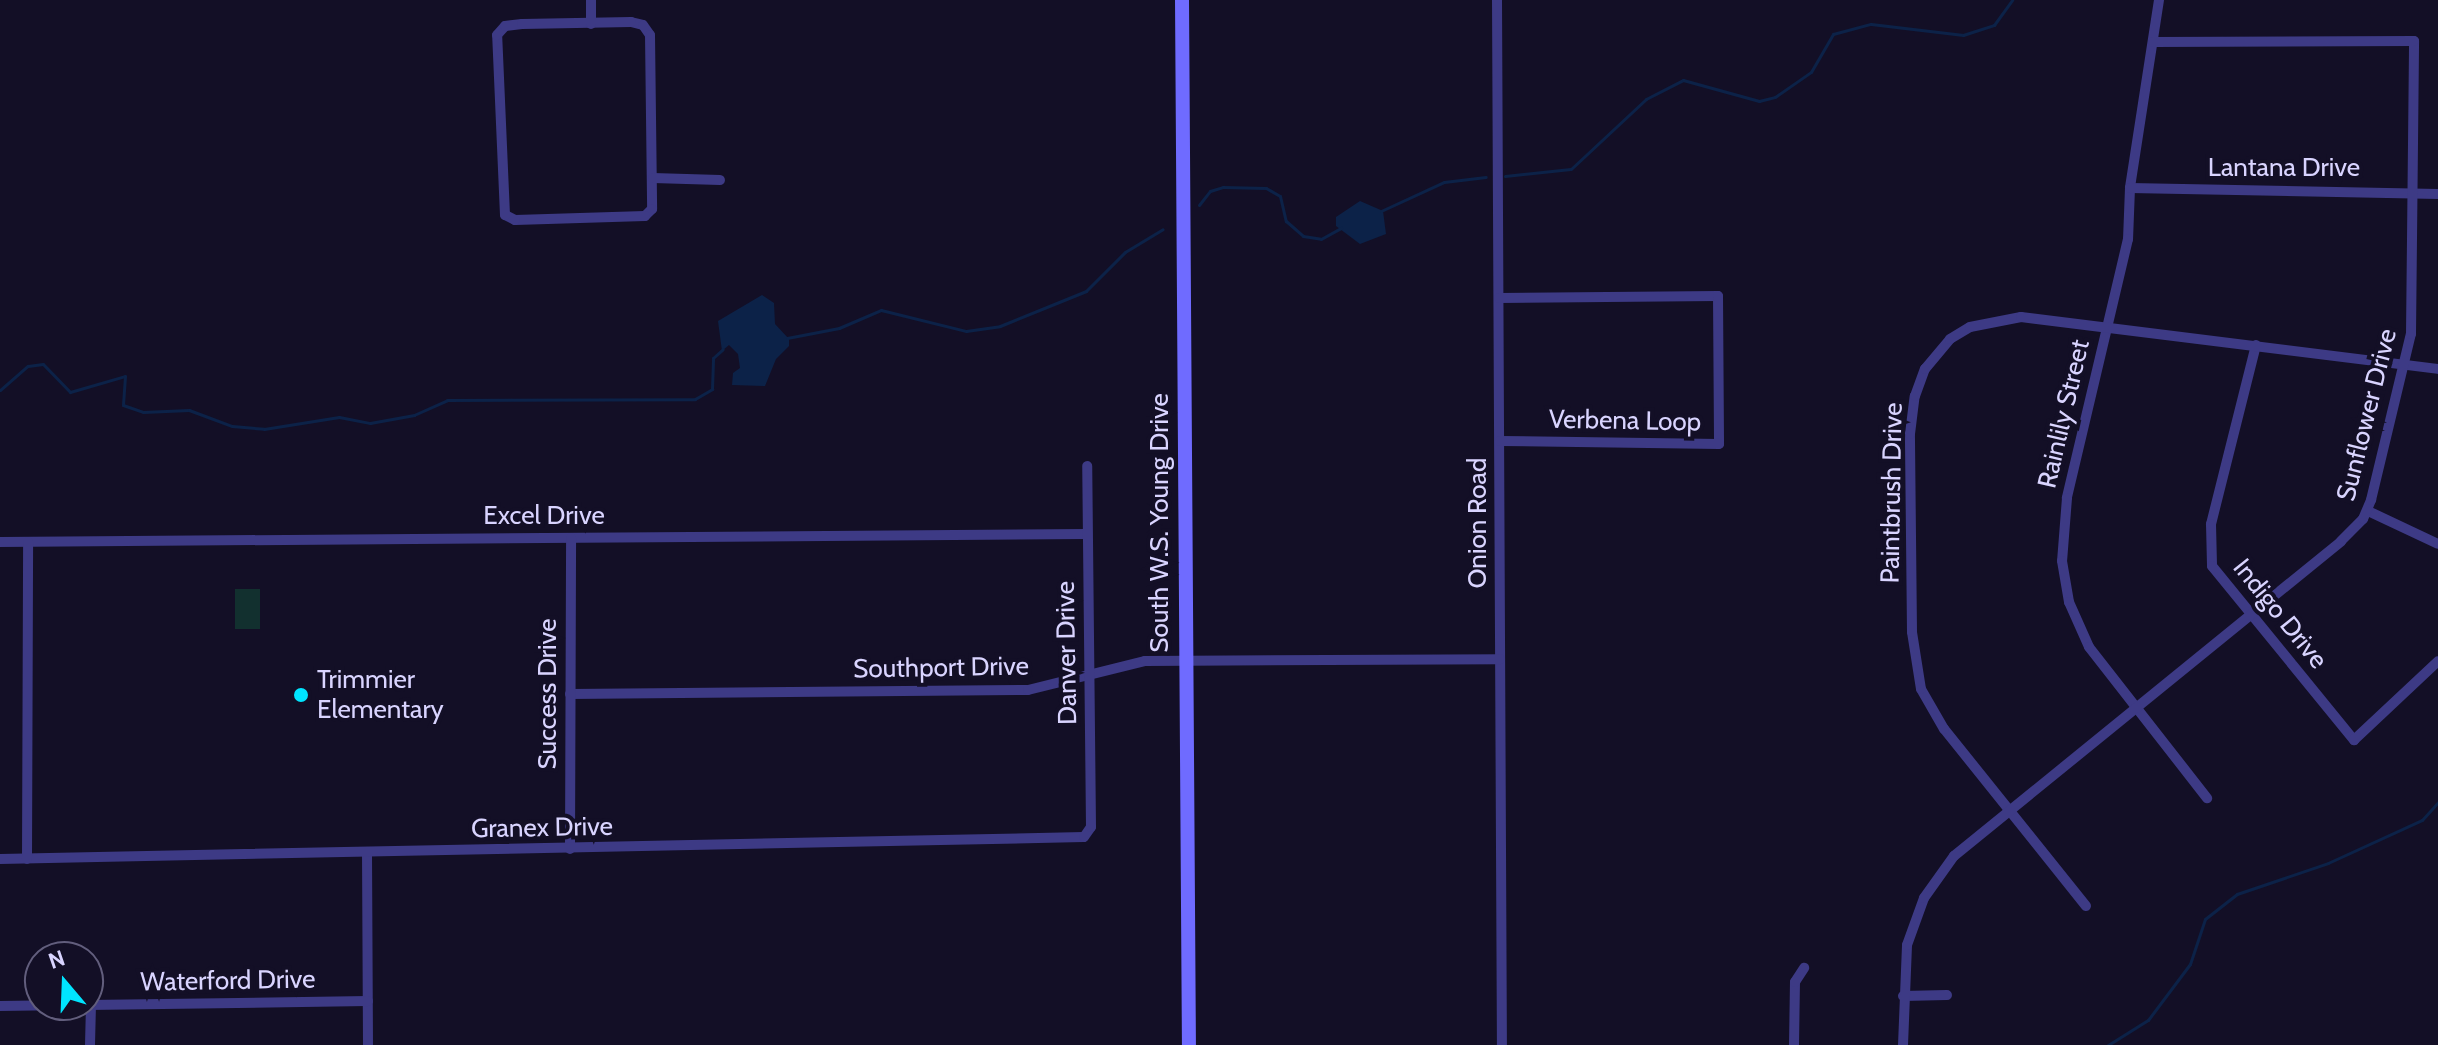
<!DOCTYPE html>
<style>
body{margin:0}
#map{position:relative;width:2438px;height:1045px;overflow:hidden;background:#130f26;font-family:Cabin,sans-serif}
div>[style]{position:absolute}
.green>*{inset:0;background:#12302f;transform-origin:0 0}
.water>*{inset:0;background:#0c2248}
.stream>*{height:3px;margin:-1.5px;padding:0 1.5px;transform-origin:1.5px;border-radius:1.5px;background:#0c2248}
.minor>*{height:10px;margin:-5px;padding:0 5px;transform-origin:5px;border-radius:5px;background:#3d3a85}
.secondary>*{height:14px;margin:-7px;padding:0 7px;transform-origin:7px;border-radius:7px;background:#6f6bff}
.dots>*{width:22px;height:22px;translate:-50% -50%;box-sizing:border-box;border:4px solid #130f26;border-radius:50%}
span{translate:-50% -50%;white-space:nowrap;text-align:center;line-height:1.15;-webkit-text-stroke:8px #130f26;paint-order:stroke}
.street-label{font-size:26px;color:#d9d4ff}
.poi-label{font-size:26px;color:#d9d4ff}
.left{translate:0 -50%;text-align:left}
.north{position:absolute;left:24px;top:941px;width:80px;height:80px;box-sizing:border-box;background:#130f26;border:2px solid #625e7d;border-radius:50%;rotate:341deg;font-size:22px;font-weight:700;line-height:32px;text-align:center;color:#d9d4ff}
.north::after{content:'';display:block;margin:auto;width:28px;height:36px;background:#00e5ff;clip-path:polygon(50% 0,100% 100%,50% 72%,0 100%)}
</style>
<div id="map">
<div class="green">
<i style="left:235px;top:589px;width:25px;height:40px"></i>
</div>
<div class="water">
<i style="clip-path:polygon(1360px 201px,1383px 211px,1386px 234px,1360px 244px,1336px 226px,1336px 217px)"></i>
<i style="clip-path:polygon(762px 295px,774px 303px,775px 324px,789px 339px,789px 346px,776px 359px,765px 386px,732px 385px,733px 373px,740px 368px,738px 354px,729px 345px,722px 351px,718px 321px)"></i>
</div>
<div class="stream">
<i style="left:1505px;top:176px;width:66px;rotate:-6.1deg"></i>
<i style="left:1571px;top:169px;width:103px;rotate:-43deg"></i>
<i style="left:1646px;top:99px;width:42px;rotate:-27.2deg"></i>
<i style="left:1683px;top:80px;width:79px;rotate:15.4deg"></i>
<i style="left:1759px;top:101px;width:16px;rotate:-14deg"></i>
<i style="left:1775px;top:97px;width:44px;rotate:-34.8deg"></i>
<i style="left:1811px;top:72px;width:44px;rotate:-59.9deg"></i>
<i style="left:1833px;top:34px;width:39px;rotate:-15deg"></i>
<i style="left:1871px;top:24px;width:93px;rotate:6.8deg"></i>
<i style="left:1963px;top:35px;width:33px;rotate:-18deg"></i>
<i style="left:1994px;top:25px;width:31px;rotate:-54deg"></i>
<i style="left:1199px;top:205px;width:18px;rotate:-52deg"></i>
<i style="left:1210px;top:191px;width:14px;rotate:-17deg"></i>
<i style="left:1223px;top:187px;width:43px;rotate:1.3deg"></i>
<i style="left:1266px;top:188px;width:16px;rotate:30deg"></i>
<i style="left:1280px;top:196px;width:26px;rotate:77deg"></i>
<i style="left:1286px;top:221px;width:23px;rotate:41deg"></i>
<i style="left:1303px;top:236px;width:18px;rotate:9deg"></i>
<i style="left:1321px;top:239px;width:23px;rotate:-29deg"></i>
<i style="left:1381px;top:211px;width:69px;rotate:-24.7deg"></i>
<i style="left:1444px;top:182px;width:42px;rotate:-6.8deg"></i>
<i style="left:787px;top:338px;width:53px;rotate:-10.9deg"></i>
<i style="left:839px;top:328px;width:46px;rotate:-23.2deg"></i>
<i style="left:881px;top:310px;width:88px;rotate:13.9deg"></i>
<i style="left:966px;top:331px;width:34px;rotate:-8deg"></i>
<i style="left:1000px;top:326px;width:93px;rotate:-22.1deg"></i>
<i style="left:1086px;top:291px;width:55px;rotate:-45deg"></i>
<i style="left:1125px;top:252px;width:44px;rotate:-31.2deg"></i>
<i style="left:0;top:390px;width:37px;rotate:-41deg"></i>
<i style="left:28px;top:366px;width:15px;rotate:-8deg"></i>
<i style="left:43px;top:364px;width:39px;rotate:46deg"></i>
<i style="left:70px;top:392px;width:57px;rotate:-16.2deg"></i>
<i style="left:125px;top:376px;width:29px;rotate:94deg"></i>
<i style="left:123px;top:405px;width:21px;rotate:19deg"></i>
<i style="left:143px;top:412px;width:46px;rotate:-2.5deg"></i>
<i style="left:189px;top:410px;width:46px;rotate:20.4deg"></i>
<i style="left:232px;top:426px;width:32px;rotate:5deg"></i>
<i style="left:264px;top:429px;width:76px;rotate:-9.1deg"></i>
<i style="left:339px;top:417px;width:32px;rotate:11deg"></i>
<i style="left:370px;top:423px;width:45px;rotate:-10.3deg"></i>
<i style="left:414px;top:415px;width:36px;rotate:-24deg"></i>
<i style="left:447px;top:400px;width:248px;rotate:-0.2deg"></i>
<i style="left:695px;top:399px;width:20px;rotate:-30deg"></i>
<i style="left:712px;top:389px;width:31px;rotate:-88deg"></i>
<i style="left:713px;top:358px;width:13px;rotate:-42deg"></i>
<i style="left:2108px;top:1045px;width:47px;rotate:-32deg"></i>
<i style="left:2148px;top:1020px;width:70px;rotate:-53.1deg"></i>
<i style="left:2190px;top:964px;width:47px;rotate:-71.6deg"></i>
<i style="left:2205px;top:919px;width:41px;rotate:-38deg"></i>
<i style="left:2237px;top:894px;width:96px;rotate:-18.8deg"></i>
<i style="left:2328px;top:863px;width:103px;rotate:-24.6deg"></i>
<i style="left:2422px;top:820px;width:24px;rotate:-48deg"></i>
</div>
<div class="minor">
<i style="left:1497px;top:0;width:1045px;rotate:89.73deg"></i>
<i style="left:2159px;top:0;width:190px;rotate:98.8deg"></i>
<i style="left:2130px;top:188px;width:51px;rotate:92.2deg"></i>
<i style="left:2128px;top:239px;width:266px;rotate:103.3deg"></i>
<i style="left:2067px;top:498px;width:63px;rotate:94.5deg"></i>
<i style="left:2062px;top:561px;width:42px;rotate:80.3deg"></i>
<i style="left:2069px;top:602px;width:49px;rotate:66deg"></i>
<i style="left:2089px;top:647px;width:192px;rotate:52deg"></i>
<i style="left:631px;top:22px;width:12px;rotate:14deg"></i>
<i style="left:643px;top:25px;width:12px;rotate:55deg"></i>
<i style="left:650px;top:35px;width:174px;rotate:89.3deg"></i>
<i style="left:652px;top:209px;width:10px;rotate:135deg"></i>
<i style="left:645px;top:216px;width:130px;rotate:178.2deg"></i>
<i style="left:515px;top:220px;width:11px;rotate:-153deg"></i>
<i style="left:505px;top:215px;width:180px;rotate:-92.5deg"></i>
<i style="left:497px;top:35px;width:12px;rotate:-48deg"></i>
<i style="left:505px;top:26px;width:17px;rotate:-7deg"></i>
<i style="left:522px;top:24px;width:109px;rotate:-1.1deg"></i>
<i style="left:591px;top:24px;width:24px;rotate:-90deg"></i>
<i style="left:653px;top:178px;width:67px;rotate:1.7deg"></i>
<i style="left:2130px;top:188px;width:308px;rotate:1.1deg"></i>
<i style="left:1499px;top:298px;width:219px;rotate:-0.5deg"></i>
<i style="left:1718px;top:296px;width:148px;rotate:89.6deg"></i>
<i style="left:1719px;top:444px;width:219px;rotate:-179.2deg"></i>
<i style="left:2256px;top:345px;width:185px;rotate:104.1deg"></i>
<i style="left:2211px;top:524px;width:42px;rotate:88.6deg"></i>
<i style="left:2212px;top:566px;width:225px;rotate:50.8deg"></i>
<i style="left:2354px;top:740px;width:115px;rotate:-43.2deg"></i>
<i style="left:2368px;top:511px;width:77px;rotate:25.2deg"></i>
<i style="left:0;top:542px;width:1087px;rotate:-0.42deg"></i>
<i style="left:570px;top:694px;width:458px;rotate:-0.5deg"></i>
<i style="left:1028px;top:690px;width:121px;rotate:-13.9deg"></i>
<i style="left:1145px;top:661px;width:355px;rotate:-0.3deg"></i>
<i style="left:570px;top:849px;width:311px;rotate:-89.8deg"></i>
<i style="left:367px;top:853px;width:192px;rotate:89.7deg"></i>
<i style="left:0;top:859px;width:1084px;rotate:-1.16deg"></i>
<i style="left:1084px;top:837px;width:12px;rotate:-55deg"></i>
<i style="left:1091px;top:827px;width:361px;rotate:-90.6deg"></i>
<i style="left:27px;top:859px;width:317px;rotate:-89.8deg"></i>
<i style="left:2086px;top:906px;width:227px;rotate:-128.7deg"></i>
<i style="left:1944px;top:729px;width:46px;rotate:-119.9deg"></i>
<i style="left:1921px;top:689px;width:58px;rotate:-99deg"></i>
<i style="left:1912px;top:632px;width:198px;rotate:-90.6deg"></i>
<i style="left:1910px;top:434px;width:38px;rotate:-83deg"></i>
<i style="left:1915px;top:396px;width:29px;rotate:-70deg"></i>
<i style="left:1925px;top:369px;width:39px;rotate:-50deg"></i>
<i style="left:1950px;top:339px;width:23px;rotate:-31deg"></i>
<i style="left:1970px;top:327px;width:52px;rotate:-11.1deg"></i>
<i style="left:2021px;top:317px;width:420px;rotate:7.1deg"></i>
<i style="left:1903px;top:996px;width:44px;rotate:-1.3deg"></i>
<i style="left:88px;top:1005px;width:280px;rotate:-0.8deg"></i>
<i style="left:0;top:1006px;width:69px;rotate:-0.8deg"></i>
<i style="left:90px;top:1045px;width:40px;rotate:-88.6deg"></i>
<i style="left:1794px;top:1045px;width:63px;rotate:-89.1deg"></i>
<i style="left:1795px;top:982px;width:17px;rotate:-57deg"></i>
<i style="left:1903px;top:1045px;width:100px;rotate:-87.7deg"></i>
<i style="left:1907px;top:945px;width:50px;rotate:-70.1deg"></i>
<i style="left:1924px;top:898px;width:52px;rotate:-54.5deg"></i>
<i style="left:1954px;top:856px;width:499px;rotate:-39.1deg"></i>
<i style="left:2341px;top:541px;width:31px;rotate:-45deg"></i>
<i style="left:2363px;top:519px;width:21px;rotate:-67deg"></i>
<i style="left:2371px;top:500px;width:171px;rotate:-76.5deg"></i>
<i style="left:2411px;top:334px;width:293px;rotate:-89.4deg"></i>
<i style="left:2414px;top:41px;width:261px;rotate:179.8deg"></i>
</div>
<div class="secondary">
<i style="left:1182px;top:0;width:1045px;rotate:89.62deg"></i>
</div>
<div class="dots">
<i style="left:301px;top:695px;background:#00e5ff"></i>
</div>
<div class="street-label">
<span style="left:2284px;top:168px">Lantana Drive</span>
<span style="left:2064px;top:414px;rotate:-77deg">Rainlily Street</span>
<span style="left:2367px;top:415px;rotate:-76deg">Sunflower Drive</span>
<span style="left:1625px;top:421px;rotate:1deg">Verbena Loop</span>
<span style="left:1892px;top:493px;rotate:-89deg">Paintbrush Drive</span>
<span style="left:544px;top:516px">Excel Drive</span>
<span style="left:1160px;top:523px;rotate:-90deg">South W.S. Young Drive</span>
<span style="left:1478px;top:523px;rotate:-90deg">Onion Road</span>
<span style="left:2280px;top:614px;rotate:51deg">Indigo Drive</span>
<span style="left:1067px;top:653px;rotate:-91deg">Danver Drive</span>
<span style="left:941px;top:668px;rotate:-1deg">Southport Drive</span>
<span style="left:548px;top:694px;rotate:-90deg">Success Drive</span>
<span style="left:542px;top:828px;rotate:-1deg">Granex Drive</span>
<span style="left:228px;top:981px;rotate:-1deg">Waterford Drive</span>
</div>
<div class="poi-label">
<span class="left" style="left:317px;top:695px">Trimmier<br>Elementary</span>
</div>
<div class="north">N</div>
</div>
